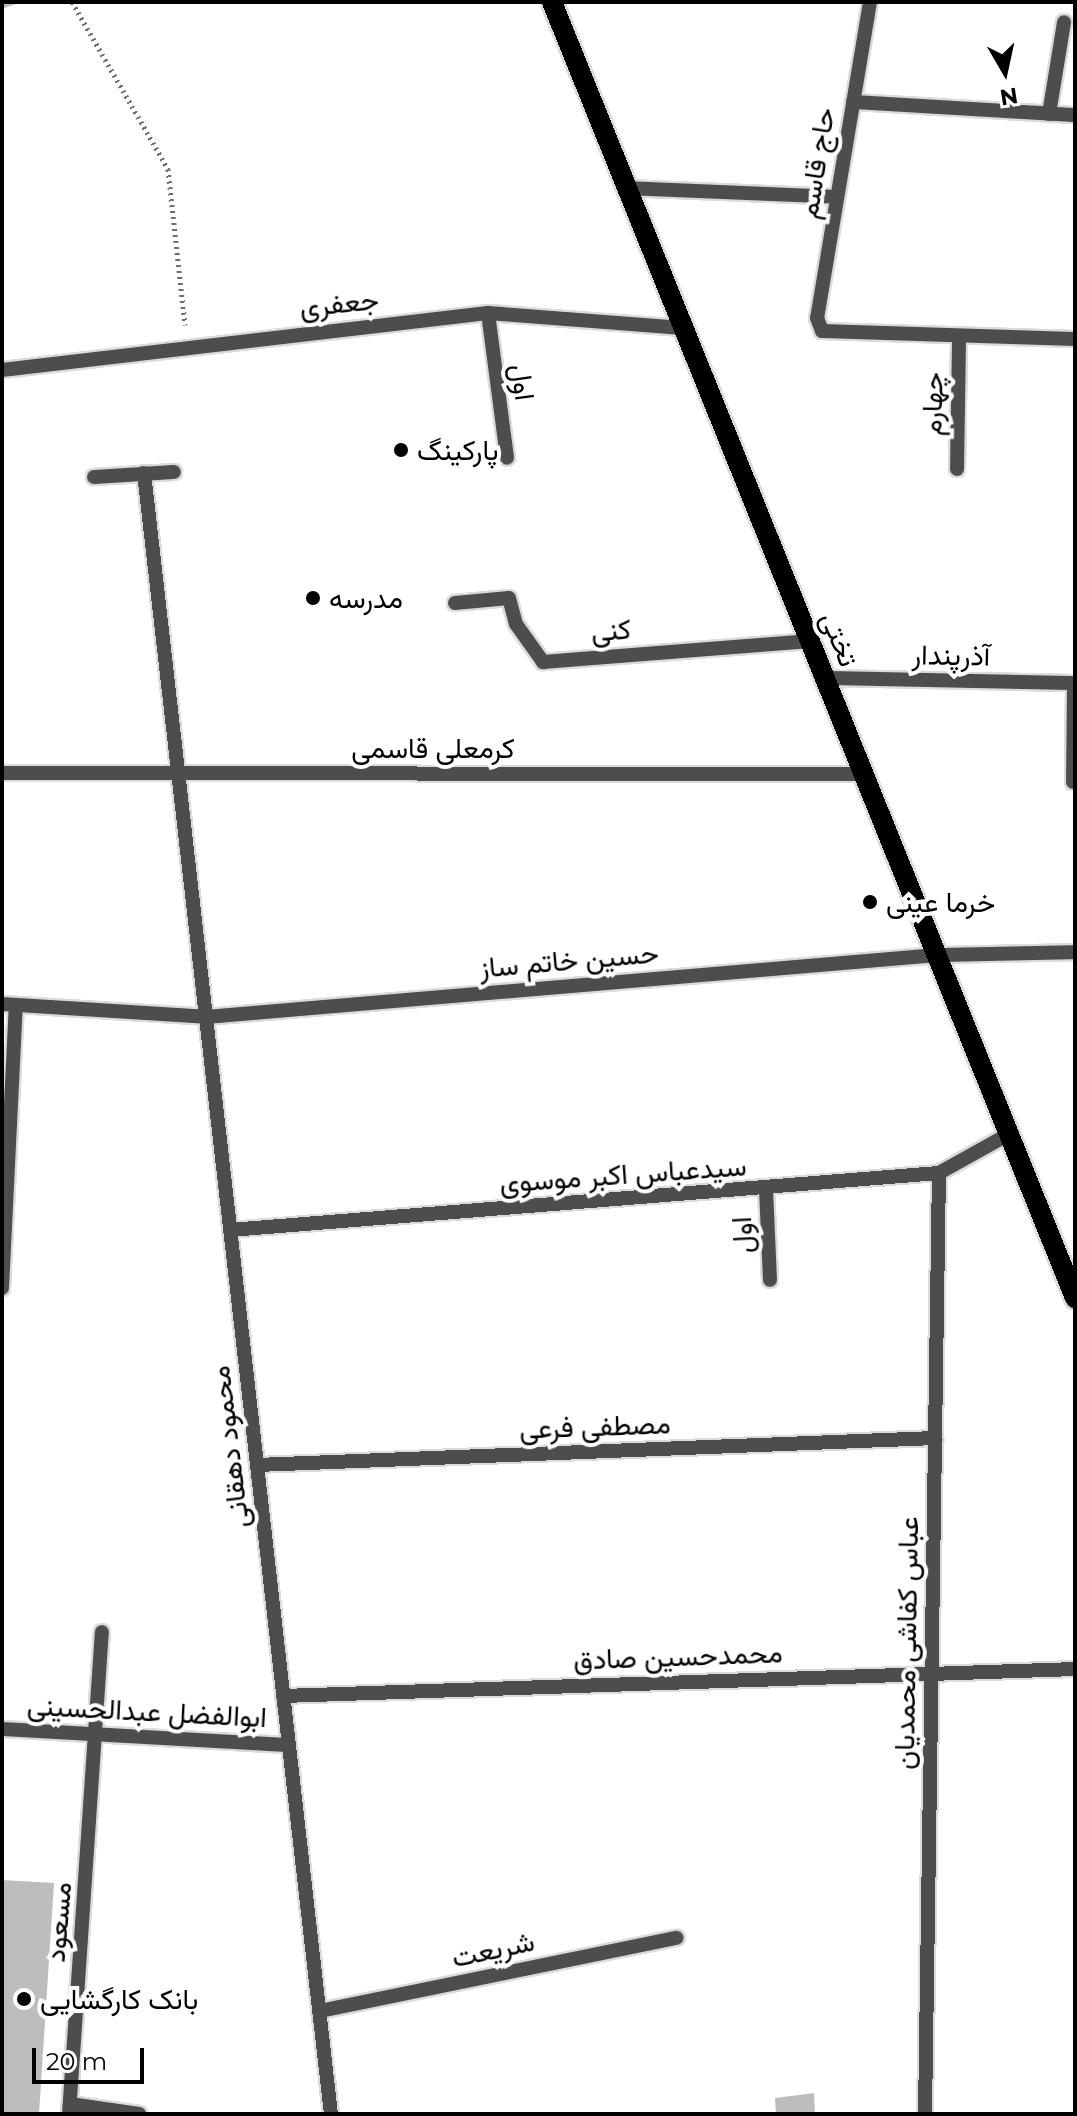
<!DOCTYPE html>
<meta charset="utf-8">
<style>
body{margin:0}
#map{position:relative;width:1077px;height:2116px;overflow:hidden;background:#fff;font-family:Montserrat,Vazirmatn,sans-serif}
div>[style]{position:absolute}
.building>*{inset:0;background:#bdbdbd}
.path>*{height:5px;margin-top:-2.5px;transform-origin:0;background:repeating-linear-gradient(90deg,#6f6f6f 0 2px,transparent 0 6px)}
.roads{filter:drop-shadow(2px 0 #dbdbdb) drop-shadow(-2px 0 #dbdbdb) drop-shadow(0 2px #dbdbdb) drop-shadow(0 -2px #dbdbdb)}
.minor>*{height:14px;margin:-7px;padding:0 7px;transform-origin:7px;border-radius:7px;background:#4d4d4d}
.major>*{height:20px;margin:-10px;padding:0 10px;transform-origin:10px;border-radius:10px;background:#000}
.dots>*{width:22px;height:22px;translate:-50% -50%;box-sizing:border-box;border:4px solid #fff;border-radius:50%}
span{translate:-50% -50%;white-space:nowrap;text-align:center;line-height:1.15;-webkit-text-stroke:8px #fff;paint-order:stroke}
.street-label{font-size:28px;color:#000}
.poi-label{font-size:28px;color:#000}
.left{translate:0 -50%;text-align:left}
.frame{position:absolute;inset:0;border:4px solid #000;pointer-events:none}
.north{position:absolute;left:965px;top:32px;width:80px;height:80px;-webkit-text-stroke:6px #fff;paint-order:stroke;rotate:171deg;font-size:22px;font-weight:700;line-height:32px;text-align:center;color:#000}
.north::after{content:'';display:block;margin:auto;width:28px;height:36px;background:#000;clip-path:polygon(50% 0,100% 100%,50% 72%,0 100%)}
.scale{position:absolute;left:32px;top:2048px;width:112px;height:36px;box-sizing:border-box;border:4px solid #000;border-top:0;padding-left:10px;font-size:24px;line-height:28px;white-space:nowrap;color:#000;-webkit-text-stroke:6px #fff;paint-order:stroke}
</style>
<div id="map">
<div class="building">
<i style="clip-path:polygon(2px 2px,21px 2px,2px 9px)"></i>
<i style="clip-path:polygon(2px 1880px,54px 1883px,39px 2114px,2px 2114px)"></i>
<i style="clip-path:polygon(814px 2093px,815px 2114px,776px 2114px,775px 2098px)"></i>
</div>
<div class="path">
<i style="left:72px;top:2px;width:193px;rotate:60.1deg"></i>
<i style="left:168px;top:169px;width:157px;rotate:83.8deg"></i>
</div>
<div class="roads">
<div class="minor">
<i style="left:870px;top:2px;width:320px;rotate:99.5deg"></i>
<i style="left:817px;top:318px;width:14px;rotate:69deg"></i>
<i style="left:822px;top:331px;width:253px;rotate:1.8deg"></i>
<i style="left:853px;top:102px;width:222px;rotate:3.4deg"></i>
<i style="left:1049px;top:114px;width:93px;rotate:-80.7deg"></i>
<i style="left:626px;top:188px;width:211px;rotate:2.4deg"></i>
<i style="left:488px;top:313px;width:146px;rotate:82.5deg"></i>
<i style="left:2px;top:370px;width:489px;rotate:-6.7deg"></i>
<i style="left:488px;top:313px;width:195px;rotate:4.4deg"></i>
<i style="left:957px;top:469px;width:130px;rotate:-89.1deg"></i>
<i style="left:144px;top:473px;width:1652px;rotate:83.5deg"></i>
<i style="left:94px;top:477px;width:80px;rotate:-3.6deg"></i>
<i style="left:455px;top:603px;width:54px;rotate:-5.3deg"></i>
<i style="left:509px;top:598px;width:27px;rotate:75deg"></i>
<i style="left:516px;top:624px;width:47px;rotate:54.6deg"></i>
<i style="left:543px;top:662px;width:268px;rotate:-4.5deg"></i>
<i style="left:826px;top:678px;width:249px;rotate:1.2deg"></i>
<i style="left:2px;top:773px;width:862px;rotate:0.07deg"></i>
<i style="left:1073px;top:782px;width:99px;rotate:-89.4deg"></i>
<i style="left:2px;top:1004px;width:204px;rotate:3.6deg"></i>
<i style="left:206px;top:1017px;width:734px;rotate:-4.85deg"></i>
<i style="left:937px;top:955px;width:138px;rotate:-1.2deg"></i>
<i style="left:766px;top:1189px;width:91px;rotate:87.5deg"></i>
<i style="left:230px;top:1230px;width:711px;rotate:-4.6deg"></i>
<i style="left:939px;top:1173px;width:80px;rotate:-29.1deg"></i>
<i style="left:2px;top:1288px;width:283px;rotate:-87.2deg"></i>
<i style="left:257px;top:1465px;width:679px;rotate:-2.28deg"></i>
<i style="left:283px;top:1696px;width:792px;rotate:-1.95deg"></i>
<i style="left:2px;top:1729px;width:287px;rotate:3.2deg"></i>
<i style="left:320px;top:2011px;width:364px;rotate:-11.6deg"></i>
<i style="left:70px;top:2104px;width:70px;rotate:8.2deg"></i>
<i style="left:69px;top:2114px;width:483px;rotate:-86.1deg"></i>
<i style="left:925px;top:2114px;width:941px;rotate:-89.15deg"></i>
</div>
<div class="major">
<i style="left:552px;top:2px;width:1398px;rotate:68.02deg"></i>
</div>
</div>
<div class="dots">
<i style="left:401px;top:450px;background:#000"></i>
<i style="left:313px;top:598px;background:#000"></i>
<i style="left:870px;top:902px;background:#000"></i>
<i style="left:24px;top:1999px;background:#000"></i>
</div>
<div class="street-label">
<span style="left:816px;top:163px;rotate:-81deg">حاج قاسم</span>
<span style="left:339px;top:303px;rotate:-6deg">جعفری</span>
<span style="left:523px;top:382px;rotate:82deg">اول</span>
<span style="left:932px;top:404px;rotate:-89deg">چهارم</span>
<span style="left:611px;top:630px;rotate:-4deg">کنی</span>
<span style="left:840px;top:639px;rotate:68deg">تختی</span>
<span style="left:951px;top:655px;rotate:1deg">آذرپندار</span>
<span style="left:433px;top:748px">کرمعلی قاسمی</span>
<span style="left:569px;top:960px;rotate:-5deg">حسین خاتم ساز</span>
<span style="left:623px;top:1174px;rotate:-4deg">سیدعباس اکبر موسوی</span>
<span style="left:742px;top:1235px;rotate:-93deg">اول</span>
<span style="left:595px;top:1426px;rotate:-2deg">مصطفی فرعی</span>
<span style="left:229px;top:1447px;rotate:-97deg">محمود دهقانی</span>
<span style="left:906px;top:1643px;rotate:-89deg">عباس کفاشی محمدیان</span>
<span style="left:678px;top:1656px;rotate:-2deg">محمدحسین صادق</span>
<span style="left:147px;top:1711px;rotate:3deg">ابوالفضل عبدالحسینی</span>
<span style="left:58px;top:1922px;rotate:-85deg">مسعود</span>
<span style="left:493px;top:1949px;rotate:-12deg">شریعت</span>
</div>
<div class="poi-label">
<span class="left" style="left:417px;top:450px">پارکینگ</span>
<span class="left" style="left:329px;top:598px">مدرسه</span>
<span class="left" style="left:886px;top:902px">خرما عینی</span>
<span class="left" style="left:40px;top:1999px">بانک کارگشایی</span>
</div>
<div class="frame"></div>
<div class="north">N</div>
<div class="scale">20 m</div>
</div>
